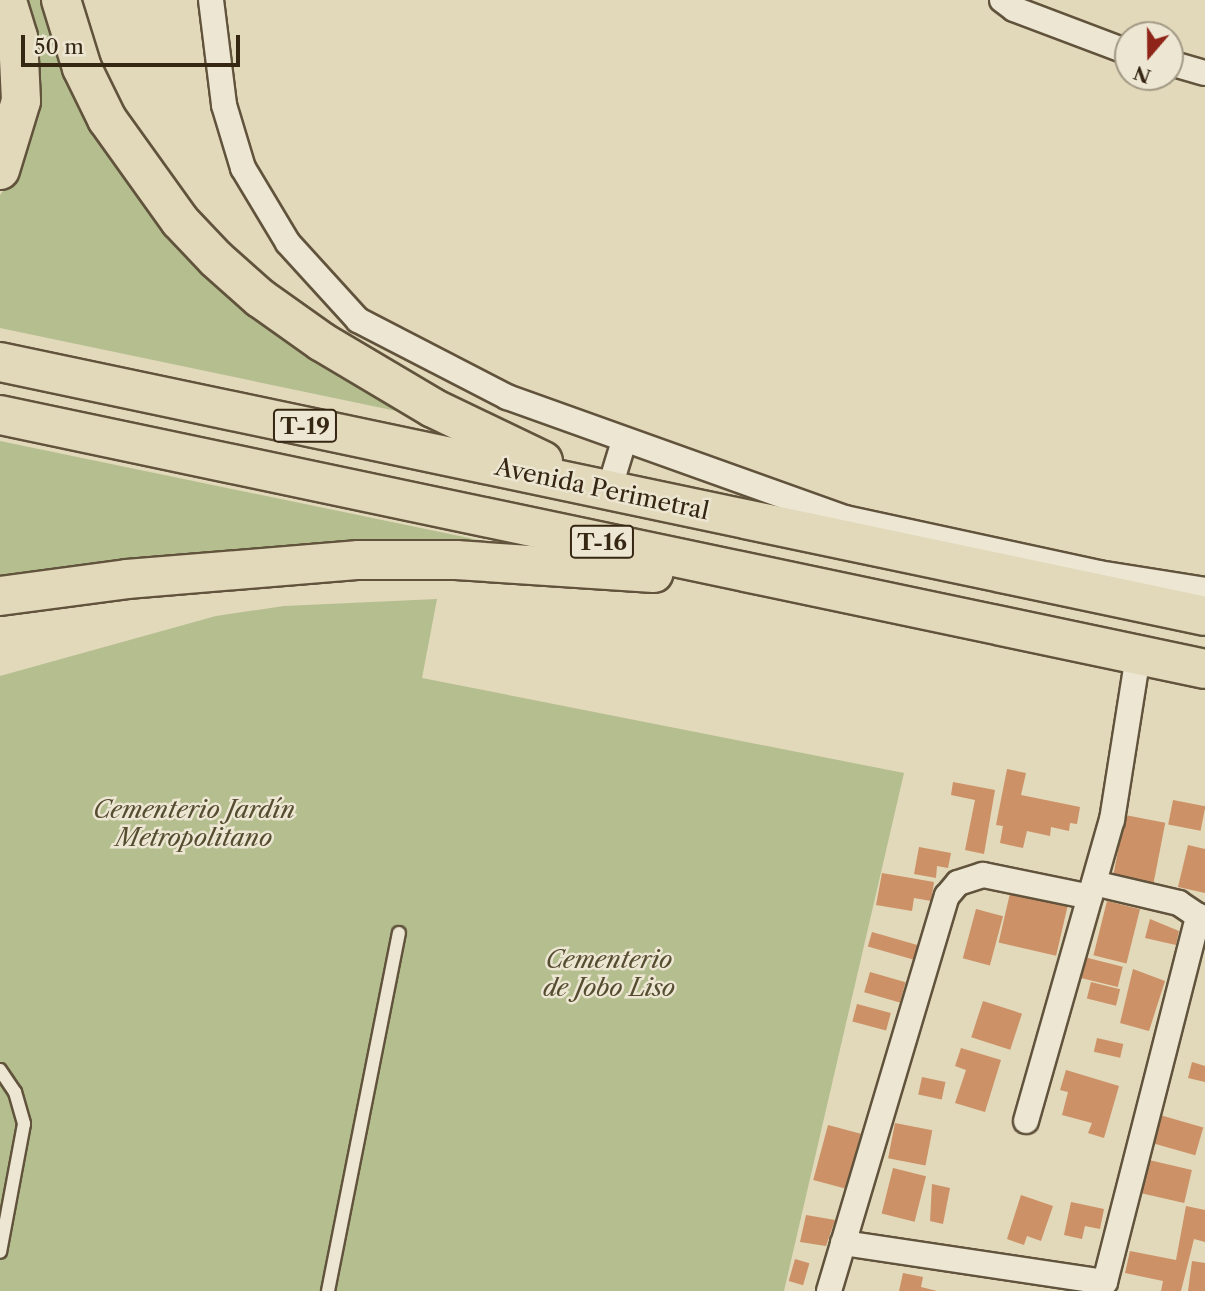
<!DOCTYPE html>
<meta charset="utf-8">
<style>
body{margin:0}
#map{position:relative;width:1205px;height:1291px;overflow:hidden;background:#e2d8ba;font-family:"Libre Caslon Text",serif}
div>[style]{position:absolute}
.green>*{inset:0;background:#b4be8f}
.building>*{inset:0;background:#cc9166;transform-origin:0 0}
.roads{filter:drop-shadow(2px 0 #61533c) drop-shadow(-2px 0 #61533c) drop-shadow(0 2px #61533c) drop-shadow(0 -2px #61533c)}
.service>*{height:12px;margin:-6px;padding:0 6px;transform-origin:6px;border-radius:6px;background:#ece6d2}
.minor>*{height:24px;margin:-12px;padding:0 12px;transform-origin:12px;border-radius:12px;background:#ece6d2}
.trunk>*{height:38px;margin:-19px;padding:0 19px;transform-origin:19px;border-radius:19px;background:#e2d8ba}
span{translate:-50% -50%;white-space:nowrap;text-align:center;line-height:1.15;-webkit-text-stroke:5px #ece6d2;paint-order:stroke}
.shield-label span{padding:2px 5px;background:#ece6d2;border:2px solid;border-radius:5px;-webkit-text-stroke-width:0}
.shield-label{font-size:23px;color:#362712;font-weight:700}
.street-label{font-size:24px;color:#362712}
.park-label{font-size:24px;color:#564d31;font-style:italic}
.north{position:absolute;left:1114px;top:21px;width:70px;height:70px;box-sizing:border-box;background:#ece6d2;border:2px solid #a39a85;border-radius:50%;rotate:200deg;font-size:19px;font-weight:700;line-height:28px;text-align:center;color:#362712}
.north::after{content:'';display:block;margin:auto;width:24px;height:32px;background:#8f2418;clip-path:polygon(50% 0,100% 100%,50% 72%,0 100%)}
.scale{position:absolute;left:21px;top:35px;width:219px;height:32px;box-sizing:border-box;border:4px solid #362712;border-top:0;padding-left:9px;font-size:21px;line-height:24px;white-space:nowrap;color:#362712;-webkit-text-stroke:5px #ece6d2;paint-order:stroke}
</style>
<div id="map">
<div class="green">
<i style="clip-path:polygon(21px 0,48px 0,96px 126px,406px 413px,0 328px,0 195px,9px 183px)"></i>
<i style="clip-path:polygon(0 441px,513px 547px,0 583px)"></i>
<i style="clip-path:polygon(437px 599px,422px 678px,904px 773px,784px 1291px,0 1291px,0 676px,216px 616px,284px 606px)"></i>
</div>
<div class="building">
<i style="clip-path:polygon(1007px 769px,1026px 773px,1021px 795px,1080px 807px,1077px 824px,1070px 823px,1069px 831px,1051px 827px,1050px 836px,1027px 831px,1023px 848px,1000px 843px,1003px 826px,996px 825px)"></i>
<i style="clip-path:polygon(953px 782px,995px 790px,984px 854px,965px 850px,975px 800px,951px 795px)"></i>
<i style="left:1173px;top:800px;width:33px;height:25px;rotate:11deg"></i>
<i style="left:1125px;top:815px;width:41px;height:62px;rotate:11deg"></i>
<i style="clip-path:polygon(1188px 845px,1205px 849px,1205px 893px,1178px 887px)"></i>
<i style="clip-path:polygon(919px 847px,951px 853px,948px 868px,937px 866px,936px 878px,914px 874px)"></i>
<i style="clip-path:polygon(882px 873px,934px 882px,931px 901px,914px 898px,912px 911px,876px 905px)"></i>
<i style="left:1011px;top:889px;width:59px;height:55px;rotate:13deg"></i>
<i style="left:1107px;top:901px;width:34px;height:56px;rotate:14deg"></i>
<i style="left:976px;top:909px;width:28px;height:51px;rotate:15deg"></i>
<i style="clip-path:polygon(1150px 919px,1179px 931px,1176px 945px,1145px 938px)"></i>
<i style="left:872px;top:932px;width:48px;height:15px;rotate:16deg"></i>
<i style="left:1084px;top:957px;width:40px;height:21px;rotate:14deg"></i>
<i style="clip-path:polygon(1133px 969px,1165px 981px,1149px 1031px,1120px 1023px)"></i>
<i style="left:870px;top:972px;width:37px;height:21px;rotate:16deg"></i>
<i style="left:1091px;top:982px;width:30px;height:17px;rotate:14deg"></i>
<i style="left:983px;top:1001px;width:41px;height:38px;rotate:18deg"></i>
<i style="left:857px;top:1004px;width:35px;height:18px;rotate:15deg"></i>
<i style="left:1097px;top:1038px;width:27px;height:14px;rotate:13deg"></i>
<i style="clip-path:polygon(961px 1048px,1001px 1060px,985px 1112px,955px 1103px,966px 1070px,955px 1066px)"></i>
<i style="clip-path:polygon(1192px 1062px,1205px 1066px,1205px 1082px,1188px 1078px)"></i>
<i style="clip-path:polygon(1066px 1070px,1119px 1086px,1104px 1138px,1088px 1133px,1092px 1123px,1062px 1115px,1068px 1092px,1060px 1090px)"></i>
<i style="left:922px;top:1077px;width:24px;height:18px;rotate:12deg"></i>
<i style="left:1160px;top:1115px;width:45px;height:29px;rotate:16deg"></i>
<i style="left:895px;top:1123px;width:38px;height:36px;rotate:11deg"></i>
<i style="left:828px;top:1125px;width:34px;height:57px;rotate:15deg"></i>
<i style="left:1149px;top:1160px;width:44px;height:34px;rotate:13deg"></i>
<i style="left:893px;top:1168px;width:34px;height:47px;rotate:14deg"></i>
<i style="clip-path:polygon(932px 1184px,950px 1188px,943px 1224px,930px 1221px)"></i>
<i style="clip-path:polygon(1021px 1195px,1053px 1206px,1041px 1241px,1027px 1236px,1024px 1245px,1007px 1239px)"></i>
<i style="clip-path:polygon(1071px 1202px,1104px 1209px,1100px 1229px,1085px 1226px,1082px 1239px,1064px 1235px)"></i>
<i style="clip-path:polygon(1186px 1206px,1205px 1210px,1205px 1242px,1194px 1239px,1181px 1291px,1161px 1291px,1163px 1281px,1125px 1273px,1130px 1251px,1176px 1260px)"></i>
<i style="clip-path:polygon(806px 1215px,835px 1220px,826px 1246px,800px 1242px)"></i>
<i style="left:795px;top:1259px;width:15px;height:23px;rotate:16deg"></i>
<i style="clip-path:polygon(1192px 1261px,1205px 1263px,1205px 1291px,1188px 1291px)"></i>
<i style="clip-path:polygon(903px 1273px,923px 1277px,921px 1287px,937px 1291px,899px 1291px)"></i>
</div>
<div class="roads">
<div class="service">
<i style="left:0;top:1070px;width:27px;rotate:56deg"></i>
<i style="left:15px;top:1092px;width:33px;rotate:74deg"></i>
<i style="left:24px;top:1124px;width:130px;rotate:100.6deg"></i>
<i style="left:328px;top:1291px;width:365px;rotate:-78.8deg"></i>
</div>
<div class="minor">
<i style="left:211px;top:0;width:106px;rotate:82.9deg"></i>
<i style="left:224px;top:105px;width:66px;rotate:73.2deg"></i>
<i style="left:243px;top:168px;width:87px;rotate:59deg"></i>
<i style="left:288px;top:243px;width:104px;rotate:47.7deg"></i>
<i style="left:358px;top:320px;width:168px;rotate:27.3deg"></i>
<i style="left:507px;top:397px;width:359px;rotate:19.7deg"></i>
<i style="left:845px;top:518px;width:260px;rotate:12.2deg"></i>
<i style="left:1099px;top:573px;width:107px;rotate:9.1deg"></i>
<i style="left:1002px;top:0;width:15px;rotate:37deg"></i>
<i style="left:1014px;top:9px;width:122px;rotate:20.7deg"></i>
<i style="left:1170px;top:63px;width:36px;rotate:16deg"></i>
<i style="left:609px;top:490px;width:51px;rotate:-73deg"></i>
<i style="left:1026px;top:1121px;width:313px;rotate:-74.1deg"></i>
<i style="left:1112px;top:820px;width:167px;rotate:-81deg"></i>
<i style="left:843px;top:1243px;width:265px;rotate:8.5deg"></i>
<i style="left:1105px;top:1282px;width:378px;rotate:-75.7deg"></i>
<i style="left:1198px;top:916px;width:23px;rotate:-146deg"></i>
<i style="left:1179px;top:903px;width:87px;rotate:-166.8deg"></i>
<i style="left:829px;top:1291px;width:412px;rotate:-73.4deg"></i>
<i style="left:947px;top:896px;width:17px;rotate:-50deg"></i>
<i style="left:958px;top:883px;width:26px;rotate:-18deg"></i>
<i style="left:983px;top:875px;width:109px;rotate:11.6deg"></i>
</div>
<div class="trunk">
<i style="left:61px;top:0;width:71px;rotate:72.8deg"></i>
<i style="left:82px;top:68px;width:57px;rotate:63.9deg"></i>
<i style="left:107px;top:119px;width:125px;rotate:54.4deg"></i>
<i style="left:180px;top:221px;width:52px;rotate:46.5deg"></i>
<i style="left:216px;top:259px;width:59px;rotate:41.6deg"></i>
<i style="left:260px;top:298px;width:76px;rotate:35.4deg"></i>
<i style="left:322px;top:342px;width:129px;rotate:30.7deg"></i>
<i style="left:433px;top:408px;width:122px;rotate:25.7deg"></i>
<i style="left:0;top:170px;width:72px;rotate:-73.1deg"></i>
<i style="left:21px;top:101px;width:64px;rotate:-92.7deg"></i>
<i style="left:18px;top:37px;width:39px;rotate:-107deg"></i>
<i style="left:0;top:362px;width:1231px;rotate:11.9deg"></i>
<i style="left:0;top:415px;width:1231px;rotate:11.9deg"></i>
<i style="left:0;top:596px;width:128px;rotate:-7.6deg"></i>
<i style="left:127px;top:579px;width:233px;rotate:-4.7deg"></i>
<i style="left:359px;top:560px;width:97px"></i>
<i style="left:456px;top:560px;width:198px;rotate:3.8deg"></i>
</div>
</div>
<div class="shield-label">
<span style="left:305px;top:426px">T-19</span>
<span style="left:602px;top:542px">T-16</span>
</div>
<div class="street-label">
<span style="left:602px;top:489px;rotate:12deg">Avenida Perimetral</span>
</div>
<div class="park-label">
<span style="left:194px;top:824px">Cementerio Jardín<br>Metropolitano</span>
<span style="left:609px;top:974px">Cementerio<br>de Jobo Liso</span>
</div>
<div class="north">N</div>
<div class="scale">50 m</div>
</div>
